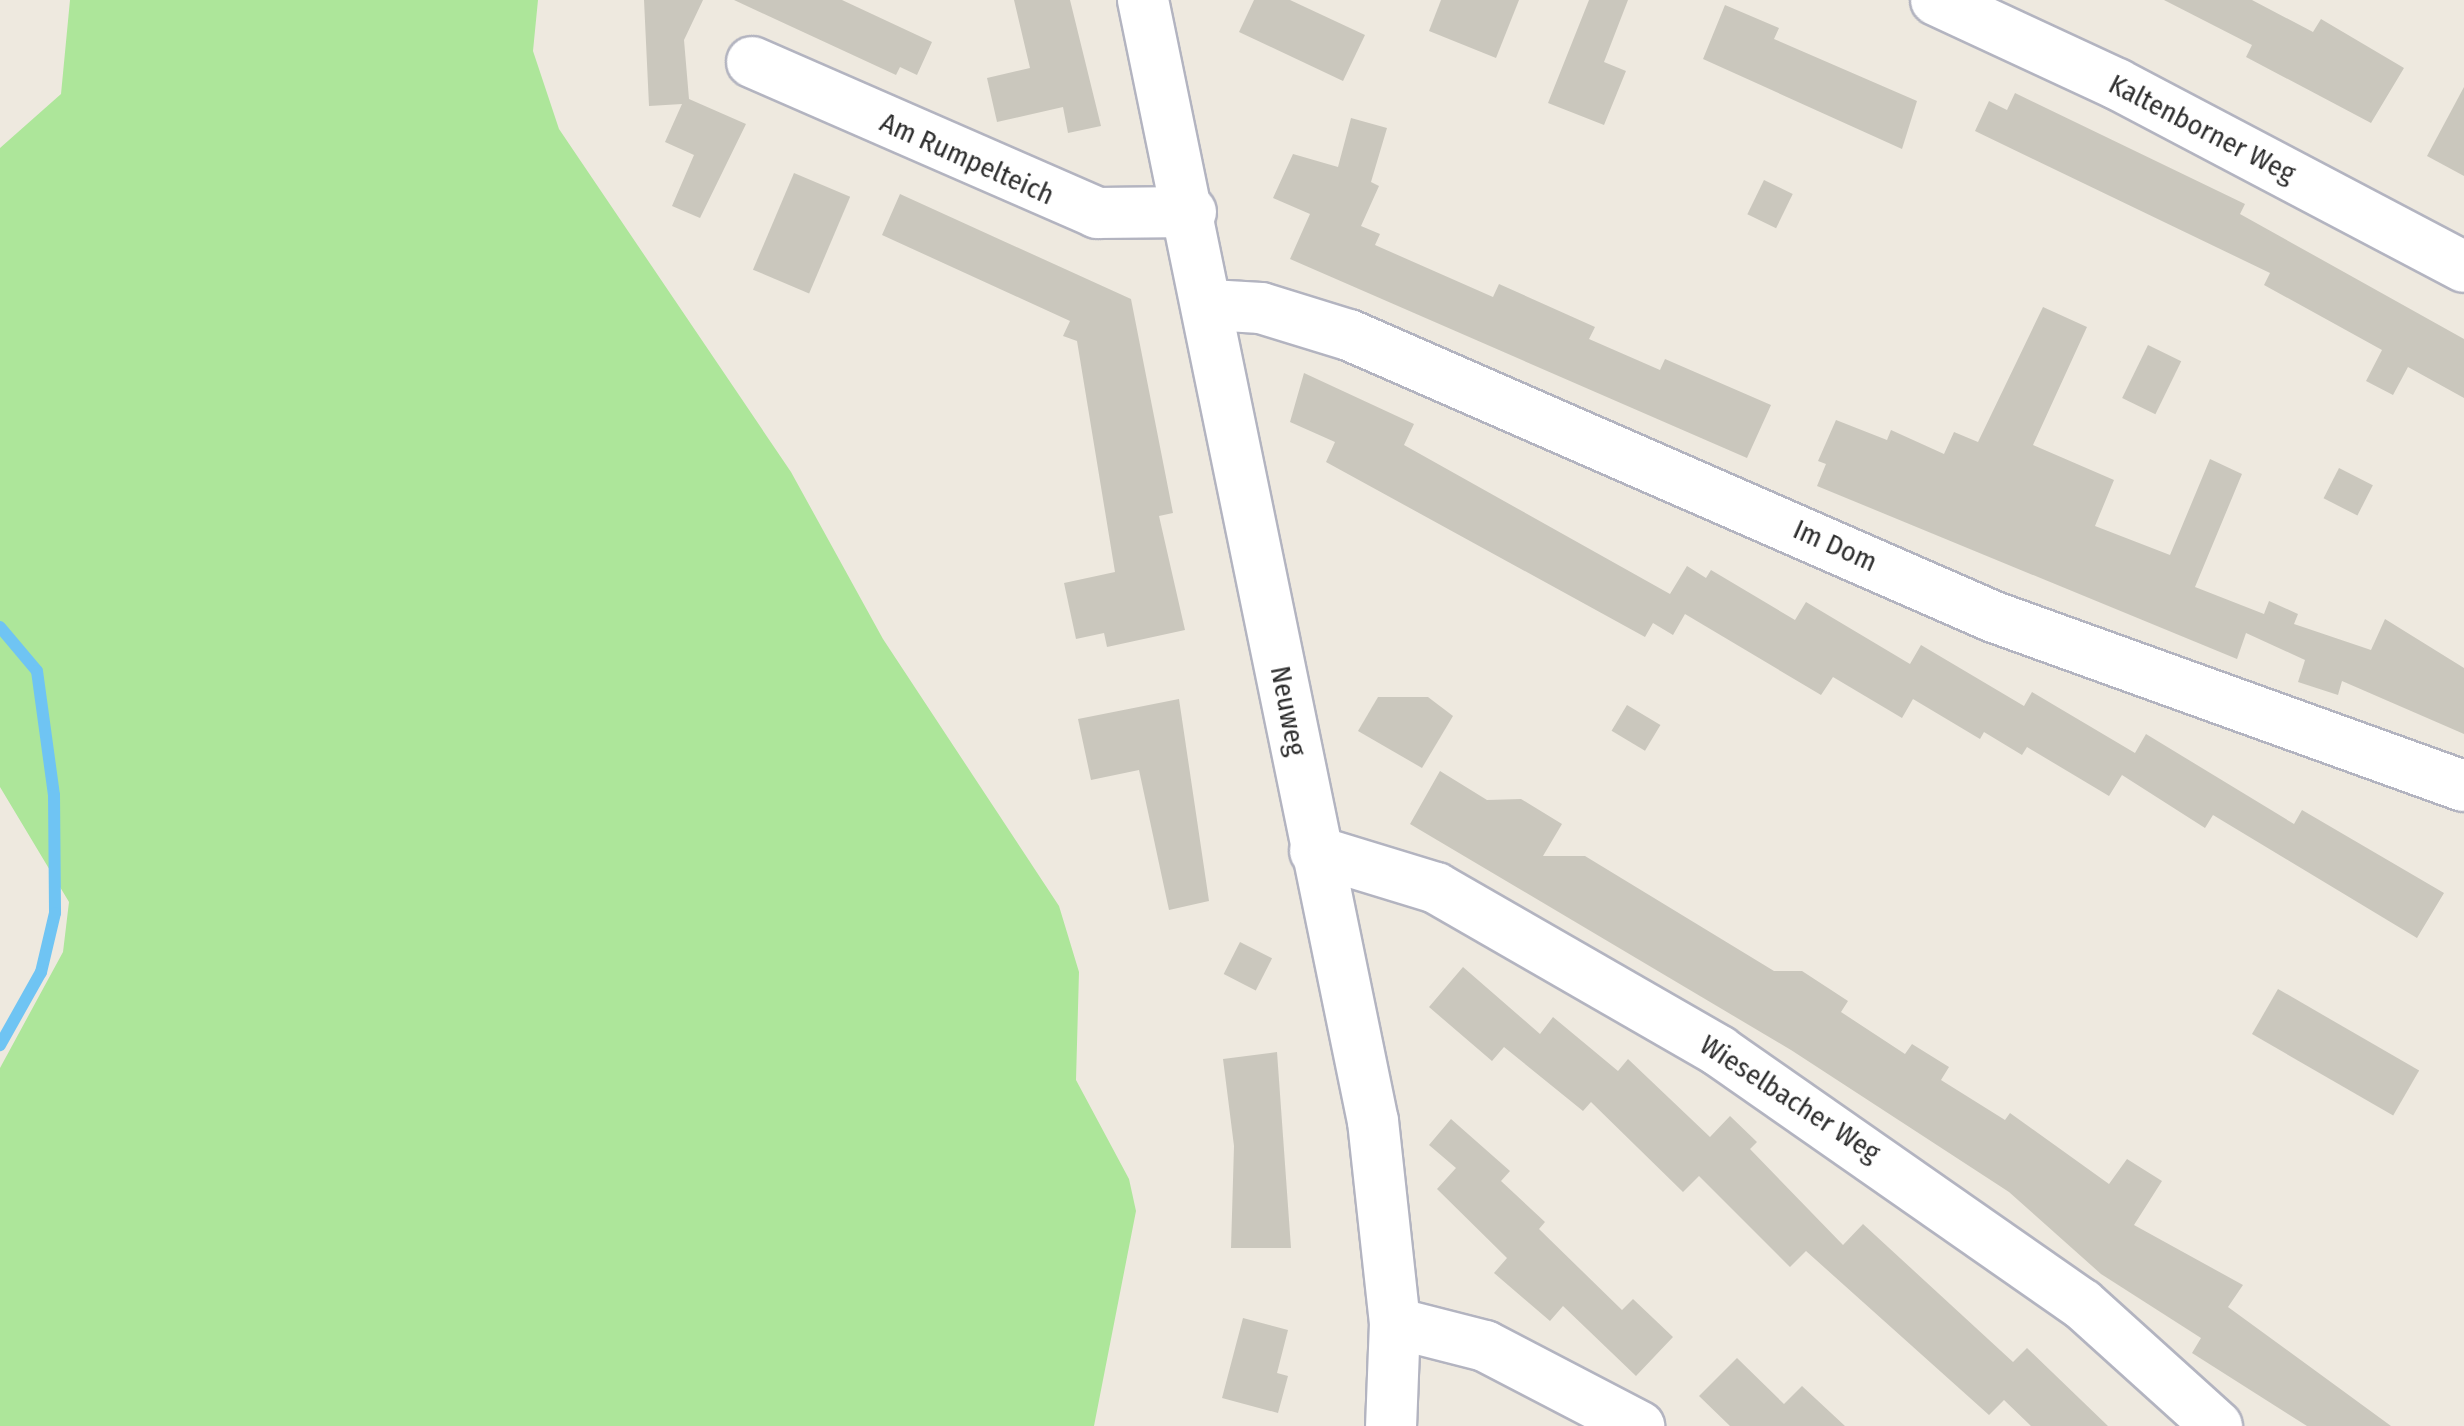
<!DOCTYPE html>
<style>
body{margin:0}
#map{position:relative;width:2464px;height:1426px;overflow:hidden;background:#eee9df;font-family:"Fira Sans Condensed",sans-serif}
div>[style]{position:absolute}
.green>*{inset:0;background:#ade69a}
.stream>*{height:12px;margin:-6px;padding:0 6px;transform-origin:6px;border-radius:6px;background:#6fc4f3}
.building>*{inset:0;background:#cac7bd;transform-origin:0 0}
.roads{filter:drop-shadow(2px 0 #b3b4c0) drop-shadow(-2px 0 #b3b4c0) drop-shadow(0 2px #b3b4c0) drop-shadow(0 -2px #b3b4c0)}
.minor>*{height:50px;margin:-25px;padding:0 25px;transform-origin:25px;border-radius:25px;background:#fff}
span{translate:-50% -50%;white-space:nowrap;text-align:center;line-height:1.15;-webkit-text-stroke:9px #fff;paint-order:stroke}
.street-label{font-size:28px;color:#2d2d2d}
</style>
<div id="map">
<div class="green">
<i style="clip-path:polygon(70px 0,538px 0,533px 51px,559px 129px,791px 472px,883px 639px,1059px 906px,1079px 972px,1076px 1080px,1129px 1179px,1136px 1211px,1094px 1426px,0 1426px,0 1068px,63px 952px,69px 902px,0 787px,0 148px,61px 94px)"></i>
</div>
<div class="stream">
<i style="left:0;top:627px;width:57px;rotate:49.9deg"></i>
<i style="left:37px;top:671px;width:125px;rotate:82.2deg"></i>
<i style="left:54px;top:795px;width:118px;rotate:89.5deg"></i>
<i style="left:55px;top:913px;width:61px;rotate:103.3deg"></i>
<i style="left:41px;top:972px;width:84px;rotate:119.3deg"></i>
</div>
<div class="building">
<i style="clip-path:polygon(644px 0,703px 0,684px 40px,689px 99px,746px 124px,700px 218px,672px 206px,694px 155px,665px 142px,682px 104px,649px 106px)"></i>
<i style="clip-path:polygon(734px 0,842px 0,932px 42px,917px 75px,900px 67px,896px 75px)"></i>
<i style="clip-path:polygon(1014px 0,1070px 0,1101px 126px,1068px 133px,1063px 107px,997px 122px,987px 78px,1030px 68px)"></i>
<i style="clip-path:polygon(1254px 0,1290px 0,1365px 35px,1343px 81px,1239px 32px)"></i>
<i style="clip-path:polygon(1441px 0,1519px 0,1496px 58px,1429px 31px)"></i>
<i style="clip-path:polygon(1589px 0,1628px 0,1604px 62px,1626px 71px,1604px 125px,1548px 103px)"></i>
<i style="clip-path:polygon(2164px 0,2252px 0,2313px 32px,2321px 19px,2404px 68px,2371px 123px,2246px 57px,2252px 45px)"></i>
<i style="clip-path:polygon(1725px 5px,1779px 28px,1774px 39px,1917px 101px,1902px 149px,1703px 59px)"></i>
<i style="clip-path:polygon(2464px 87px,2464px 176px,2427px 156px)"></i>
<i style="clip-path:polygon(2015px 93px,2245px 204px,2240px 214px,2464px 339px,2464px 398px,2408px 367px,2393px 395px,2366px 381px,2382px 350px,2264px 285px,2270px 273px,1975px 131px,1989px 101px,2007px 110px)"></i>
<i style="clip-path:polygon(1351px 118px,1387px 128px,1371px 182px,1379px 186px,1361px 226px,1380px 234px,1375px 245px,1493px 297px,1499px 284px,1595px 327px,1589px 339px,1660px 370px,1665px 359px,1771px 405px,1747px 458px,1290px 259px,1310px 214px,1273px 198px,1293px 154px,1338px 167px)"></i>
<i style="left:794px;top:173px;width:61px;height:105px;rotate:23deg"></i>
<i style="left:1764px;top:180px;width:32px;height:38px;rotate:26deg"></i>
<i style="clip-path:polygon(900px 194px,1131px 299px,1173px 513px,1159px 516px,1185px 630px,1107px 647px,1104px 633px,1076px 639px,1064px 583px,1115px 572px,1077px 341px,1063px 336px,1070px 321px,882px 235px)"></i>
<i style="clip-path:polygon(2043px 307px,2087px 327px,2033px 445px,2114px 480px,2095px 526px,2170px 555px,2210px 459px,2242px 474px,2195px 587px,2264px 614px,2269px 601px,2298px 614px,2294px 624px,2371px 650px,2385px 619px,2464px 668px,2464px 734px,2342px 681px,2338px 695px,2298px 682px,2305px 660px,2246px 633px,2237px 659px,1817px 486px,1826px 464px,1818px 461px,1836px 420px,1887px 440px,1891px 430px,1944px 454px,1954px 432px,1978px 442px)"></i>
<i style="left:2148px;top:345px;width:37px;height:59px;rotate:26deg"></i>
<i style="clip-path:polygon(1304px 373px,1414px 424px,1404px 445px,1670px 594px,1687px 566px,1706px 578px,1711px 570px,1795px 620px,1806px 602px,1910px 664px,1921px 645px,2024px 706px,2032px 692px,2135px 753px,2146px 734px,2294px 824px,2302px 810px,2444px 893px,2417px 938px,2213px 815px,2205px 828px,2122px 775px,2109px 796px,2027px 747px,2022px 755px,1984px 732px,1980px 739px,1913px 699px,1902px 718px,1833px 677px,1821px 695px,1685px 614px,1673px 635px,1653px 623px,1645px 637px,1326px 462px,1335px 442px,1290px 422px)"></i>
<i style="left:2339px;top:468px;width:38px;height:34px;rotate:27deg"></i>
<i style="clip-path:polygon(1378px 697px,1428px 697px,1453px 716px,1422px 768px,1358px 731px)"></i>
<i style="clip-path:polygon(1179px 699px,1209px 901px,1169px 910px,1139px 770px,1091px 780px,1078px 719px)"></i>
<i style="left:1627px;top:705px;width:39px;height:30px;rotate:31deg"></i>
<i style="clip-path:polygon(1440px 771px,1487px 800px,1521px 799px,1562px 824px,1543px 856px,1585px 856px,1774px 971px,1802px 971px,1848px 1001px,1841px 1012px,1905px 1054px,1912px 1044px,1949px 1067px,1941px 1080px,2005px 1120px,2010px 1113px,2109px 1184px,2127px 1159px,2162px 1181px,2134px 1225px,2243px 1285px,2228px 1307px,2391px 1426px,2307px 1426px,2192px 1353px,2201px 1338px,2101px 1274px,2009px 1192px,1791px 1050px,1410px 824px)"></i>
<i style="left:1240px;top:942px;width:36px;height:36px;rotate:27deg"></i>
<i style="clip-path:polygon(1463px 967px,1540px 1034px,1553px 1017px,1618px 1071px,1628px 1059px,1710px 1137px,1730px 1116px,1757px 1142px,1750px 1149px,1843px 1245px,1863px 1224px,2013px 1362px,2027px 1348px,2108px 1426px,2031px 1426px,2004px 1400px,1989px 1415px,1806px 1251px,1790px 1267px,1699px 1176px,1683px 1192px,1591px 1102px,1583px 1111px,1504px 1047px,1492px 1061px,1429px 1007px)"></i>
<i style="left:2278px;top:989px;width:163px;height:52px;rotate:30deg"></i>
<i style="clip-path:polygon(1277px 1052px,1291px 1248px,1231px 1248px,1234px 1146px,1223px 1059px)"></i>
<i style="clip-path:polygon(1451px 1119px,1510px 1171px,1501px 1181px,1545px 1222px,1539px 1229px,1622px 1310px,1633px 1299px,1673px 1337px,1636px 1376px,1563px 1306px,1550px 1321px,1494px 1273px,1507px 1258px,1437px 1189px,1456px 1168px,1429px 1145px)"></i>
<i style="clip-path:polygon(1243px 1318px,1288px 1330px,1277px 1373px,1288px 1376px,1278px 1413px,1222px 1398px)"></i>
<i style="clip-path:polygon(1737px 1358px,1784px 1404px,1802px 1386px,1845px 1426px,1730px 1426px,1699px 1396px)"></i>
</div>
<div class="roads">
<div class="minor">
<i style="left:1143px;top:0;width:1144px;rotate:78.41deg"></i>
<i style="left:1373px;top:1121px;width:203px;rotate:83.8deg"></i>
<i style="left:1395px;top:1323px;width:103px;rotate:92.2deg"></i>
<i style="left:1936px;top:0;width:200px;rotate:24.9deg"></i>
<i style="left:2117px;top:84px;width:392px;rotate:27.8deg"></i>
<i style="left:752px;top:62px;width:377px;rotate:23.6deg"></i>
<i style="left:1097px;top:213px;width:94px;rotate:-0.6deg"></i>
<i style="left:1210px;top:305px;width:51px;rotate:3.4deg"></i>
<i style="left:1261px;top:308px;width:92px;rotate:17.1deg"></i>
<i style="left:1349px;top:335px;width:704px;rotate:23.62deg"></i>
<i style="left:1994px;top:617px;width:499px;rotate:19.8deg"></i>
<i style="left:1315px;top:851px;width:127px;rotate:17deg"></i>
<i style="left:1436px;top:888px;width:327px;rotate:29.9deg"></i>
<i style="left:1719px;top:1051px;width:442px;rotate:34.9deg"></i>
<i style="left:2082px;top:1304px;width:182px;rotate:42.1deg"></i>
<i style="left:1395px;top:1323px;width:93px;rotate:14.3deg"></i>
<i style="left:1485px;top:1346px;width:174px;rotate:27.5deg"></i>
</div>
</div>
<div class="street-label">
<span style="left:2202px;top:129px;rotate:27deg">Kaltenborner Weg</span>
<span style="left:967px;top:159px;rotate:24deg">Am Rumpelteich</span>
<span style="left:1835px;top:546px;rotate:24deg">Im Dom</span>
<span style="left:1288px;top:711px;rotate:79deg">Neuweg</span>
<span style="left:1790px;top:1099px;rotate:33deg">Wieselbacher Weg</span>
</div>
</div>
